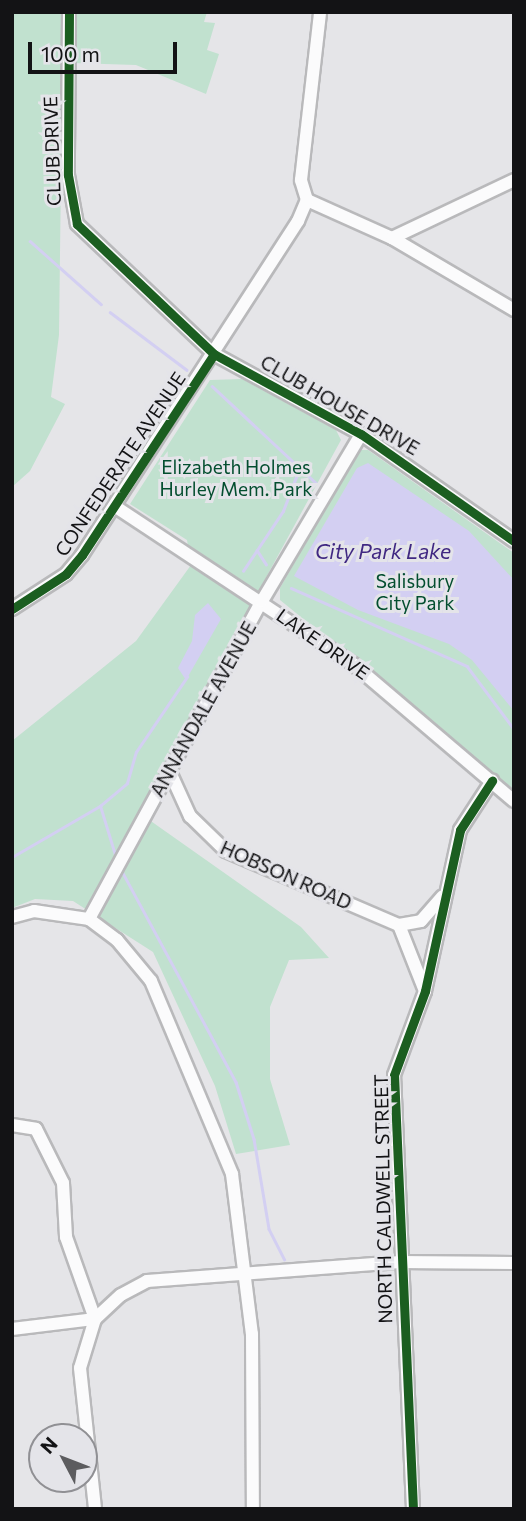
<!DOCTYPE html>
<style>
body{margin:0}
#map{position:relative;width:526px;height:1521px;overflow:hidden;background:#e5e5e8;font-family:Commissioner,sans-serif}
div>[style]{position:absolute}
.green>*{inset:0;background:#c1e1cf}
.water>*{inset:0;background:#d3cff2}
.stream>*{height:2.5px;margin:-1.25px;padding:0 1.25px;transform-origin:1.25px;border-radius:1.25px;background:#d3cff2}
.roads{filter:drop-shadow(2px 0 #b9b9bb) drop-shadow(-2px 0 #b9b9bb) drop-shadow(0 2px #b9b9bb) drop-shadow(0 -2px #b9b9bb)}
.minor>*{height:12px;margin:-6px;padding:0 6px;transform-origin:6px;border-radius:6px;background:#fbfbfc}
.cycleway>*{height:9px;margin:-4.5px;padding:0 4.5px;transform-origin:4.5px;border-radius:4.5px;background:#1b5e20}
span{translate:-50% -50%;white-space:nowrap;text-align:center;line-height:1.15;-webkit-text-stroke:6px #e4e4e9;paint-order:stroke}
.street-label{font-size:19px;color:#131315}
.park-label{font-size:19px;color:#034e2f}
.water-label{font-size:21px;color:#402882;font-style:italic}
.frame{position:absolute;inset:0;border:14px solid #131315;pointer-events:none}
.north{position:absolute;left:28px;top:1423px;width:70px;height:70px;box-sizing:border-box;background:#e4e4e9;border:2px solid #909094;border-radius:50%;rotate:312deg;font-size:19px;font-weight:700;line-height:28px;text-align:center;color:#131315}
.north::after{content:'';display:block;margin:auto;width:24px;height:32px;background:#5c5c5f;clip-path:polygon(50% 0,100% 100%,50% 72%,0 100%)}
.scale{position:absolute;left:28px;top:42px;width:149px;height:32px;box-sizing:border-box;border:4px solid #131315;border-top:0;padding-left:9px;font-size:21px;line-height:24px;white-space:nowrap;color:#131315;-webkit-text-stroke:5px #e4e4e9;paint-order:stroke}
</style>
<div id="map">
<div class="green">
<i style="clip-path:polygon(12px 12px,63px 12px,59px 335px,51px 397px,65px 404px,30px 471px,12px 487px)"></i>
<i style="clip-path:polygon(76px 12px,207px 12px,204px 22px,215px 23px,207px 50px,219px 54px,206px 94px,136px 65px,73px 63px)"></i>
<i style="clip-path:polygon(242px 379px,336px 430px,341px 440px,138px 812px,301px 927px,329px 958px,289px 960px,270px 1007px,270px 1079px,290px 1145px,236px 1154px,215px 1086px,153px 952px,73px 901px,35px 899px,12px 908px,12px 741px,136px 641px,191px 565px,187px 540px,130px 504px,210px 380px)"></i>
<i style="clip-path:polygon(359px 450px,368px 450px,514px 553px,514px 790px,280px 600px,280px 588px)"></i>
</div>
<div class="water">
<i style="clip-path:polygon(368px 463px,469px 531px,514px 580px,514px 711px,472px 660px,449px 644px,358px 610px,294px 576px,357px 468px)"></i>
<i style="clip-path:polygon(208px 603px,221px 619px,186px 680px,178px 668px,192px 641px,195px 615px)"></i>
</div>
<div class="stream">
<i style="left:30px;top:241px;width:95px;rotate:41.6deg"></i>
<i style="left:110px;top:312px;width:96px;rotate:37deg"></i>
<i style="left:212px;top:386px;width:142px;rotate:43deg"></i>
<i style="left:257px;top:550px;width:17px;rotate:57deg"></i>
<i style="left:243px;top:571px;width:72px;rotate:-56.3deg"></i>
<i style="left:283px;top:511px;width:42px;rotate:-69deg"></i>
<i style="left:291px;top:588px;width:193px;rotate:23.9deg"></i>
<i style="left:467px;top:666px;width:79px;rotate:53.3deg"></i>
<i style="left:115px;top:855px;width:51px;rotate:-107deg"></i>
<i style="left:100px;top:806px;width:35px;rotate:-40deg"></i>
<i style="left:127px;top:783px;width:32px;rotate:-74deg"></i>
<i style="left:136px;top:752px;width:91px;rotate:-55.8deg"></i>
<i style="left:12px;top:857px;width:102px;rotate:-30.1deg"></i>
<i style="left:123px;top:873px;width:238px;rotate:61.6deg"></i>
<i style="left:236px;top:1082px;width:60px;rotate:72.5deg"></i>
<i style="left:254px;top:1139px;width:91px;rotate:80.5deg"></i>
<i style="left:269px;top:1229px;width:34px;rotate:63deg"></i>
</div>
<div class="roads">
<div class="minor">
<i style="left:69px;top:12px;width:163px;rotate:90.4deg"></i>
<i style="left:68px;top:175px;width:50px;rotate:79.6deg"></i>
<i style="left:77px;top:224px;width:189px;rotate:43.5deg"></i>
<i style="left:214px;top:354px;width:167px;rotate:28.6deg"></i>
<i style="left:361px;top:434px;width:187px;rotate:35deg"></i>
<i style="left:307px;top:200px;width:93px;rotate:24.1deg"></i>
<i style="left:392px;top:238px;width:142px;rotate:30.5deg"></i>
<i style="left:392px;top:238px;width:135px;rotate:-25.4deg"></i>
<i style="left:116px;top:507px;width:284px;rotate:33.5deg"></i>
<i style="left:353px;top:664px;width:211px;rotate:40.4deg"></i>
<i style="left:12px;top:609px;width:64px;rotate:-32.9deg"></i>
<i style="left:66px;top:574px;width:25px;rotate:-50deg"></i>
<i style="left:82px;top:555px;width:398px;rotate:-57.1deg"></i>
<i style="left:298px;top:221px;width:23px;rotate:-67deg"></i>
<i style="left:307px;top:200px;width:21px;rotate:-107deg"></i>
<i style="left:301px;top:180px;width:169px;rotate:-83.5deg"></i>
<i style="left:169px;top:770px;width:51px;rotate:65.5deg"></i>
<i style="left:190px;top:816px;width:50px;rotate:44.2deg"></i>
<i style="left:226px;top:851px;width:188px;rotate:23.2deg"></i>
<i style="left:12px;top:917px;width:23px;rotate:-15deg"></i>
<i style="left:34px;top:911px;width:56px;rotate:8.3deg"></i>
<i style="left:89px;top:919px;width:362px;rotate:-61.5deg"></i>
<i style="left:262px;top:601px;width:194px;rotate:-59.3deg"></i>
<i style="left:89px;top:919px;width:35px;rotate:37deg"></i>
<i style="left:117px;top:940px;width:53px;rotate:50.3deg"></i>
<i style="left:151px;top:981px;width:209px;rotate:67.2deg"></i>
<i style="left:232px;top:1174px;width:161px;rotate:82.9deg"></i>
<i style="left:252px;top:1334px;width:175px;rotate:89.7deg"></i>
<i style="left:425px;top:991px;width:71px;rotate:-111.5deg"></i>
<i style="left:399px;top:925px;width:22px;rotate:-10deg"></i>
<i style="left:421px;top:921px;width:32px;rotate:-49deg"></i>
<i style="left:12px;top:1125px;width:24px;rotate:9deg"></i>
<i style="left:36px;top:1129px;width:60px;rotate:63.4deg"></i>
<i style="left:63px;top:1183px;width:54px;rotate:86.8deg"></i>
<i style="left:66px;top:1237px;width:87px;rotate:70.5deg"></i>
<i style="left:95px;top:1319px;width:51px;rotate:107deg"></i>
<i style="left:80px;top:1368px;width:142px;rotate:83.9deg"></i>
<i style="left:12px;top:1329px;width:84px;rotate:-6.9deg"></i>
<i style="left:95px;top:1319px;width:35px;rotate:-43deg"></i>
<i style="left:121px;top:1295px;width:30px;rotate:-28deg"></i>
<i style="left:147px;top:1281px;width:254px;rotate:-4.3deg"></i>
<i style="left:400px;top:1262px;width:114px;rotate:0.5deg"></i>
<i style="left:413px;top:1509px;width:434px;rotate:-92.5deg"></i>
<i style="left:394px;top:1075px;width:90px;rotate:-69.7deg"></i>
<i style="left:425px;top:991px;width:165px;rotate:-77.7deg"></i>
<i style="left:460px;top:830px;width:59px;rotate:-56.9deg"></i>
</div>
</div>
<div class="cycleway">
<i style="left:69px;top:12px;width:163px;rotate:90.4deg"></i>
<i style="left:68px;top:175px;width:50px;rotate:79.6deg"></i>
<i style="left:77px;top:224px;width:189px;rotate:43.5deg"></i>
<i style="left:214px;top:354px;width:167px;rotate:28.6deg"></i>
<i style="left:361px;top:434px;width:187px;rotate:35deg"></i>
<i style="left:12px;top:609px;width:64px;rotate:-32.9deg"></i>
<i style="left:66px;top:574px;width:25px;rotate:-50deg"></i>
<i style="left:82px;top:555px;width:240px;rotate:-56.7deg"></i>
<i style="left:413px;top:1509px;width:434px;rotate:-92.5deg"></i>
<i style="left:394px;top:1075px;width:90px;rotate:-69.7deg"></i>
<i style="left:425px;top:991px;width:165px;rotate:-77.7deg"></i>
<i style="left:460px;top:830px;width:59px;rotate:-56.9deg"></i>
</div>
<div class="street-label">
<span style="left:52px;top:151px;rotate:-92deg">CLUB DRIVE</span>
<span style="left:340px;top:405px;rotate:30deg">CLUB HOUSE DRIVE</span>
<span style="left:120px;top:464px;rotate:-56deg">CONFEDERATE AVENUE</span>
<span style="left:323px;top:644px;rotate:35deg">LAKE DRIVE</span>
<span style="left:203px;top:709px;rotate:-61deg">ANNANDALE AVENUE</span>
<span style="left:286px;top:875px;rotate:24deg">HOBSON ROAD</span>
<span style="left:383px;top:1199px;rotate:-91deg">NORTH CALDWELL STREET</span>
</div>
<div class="park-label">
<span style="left:236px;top:478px">Elizabeth Holmes<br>Hurley Mem. Park</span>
<span style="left:415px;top:592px">Salisbury<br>City Park</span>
</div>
<div class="water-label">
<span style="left:383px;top:551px">City Park Lake</span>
</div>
<div class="frame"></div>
<div class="north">N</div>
<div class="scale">100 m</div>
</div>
